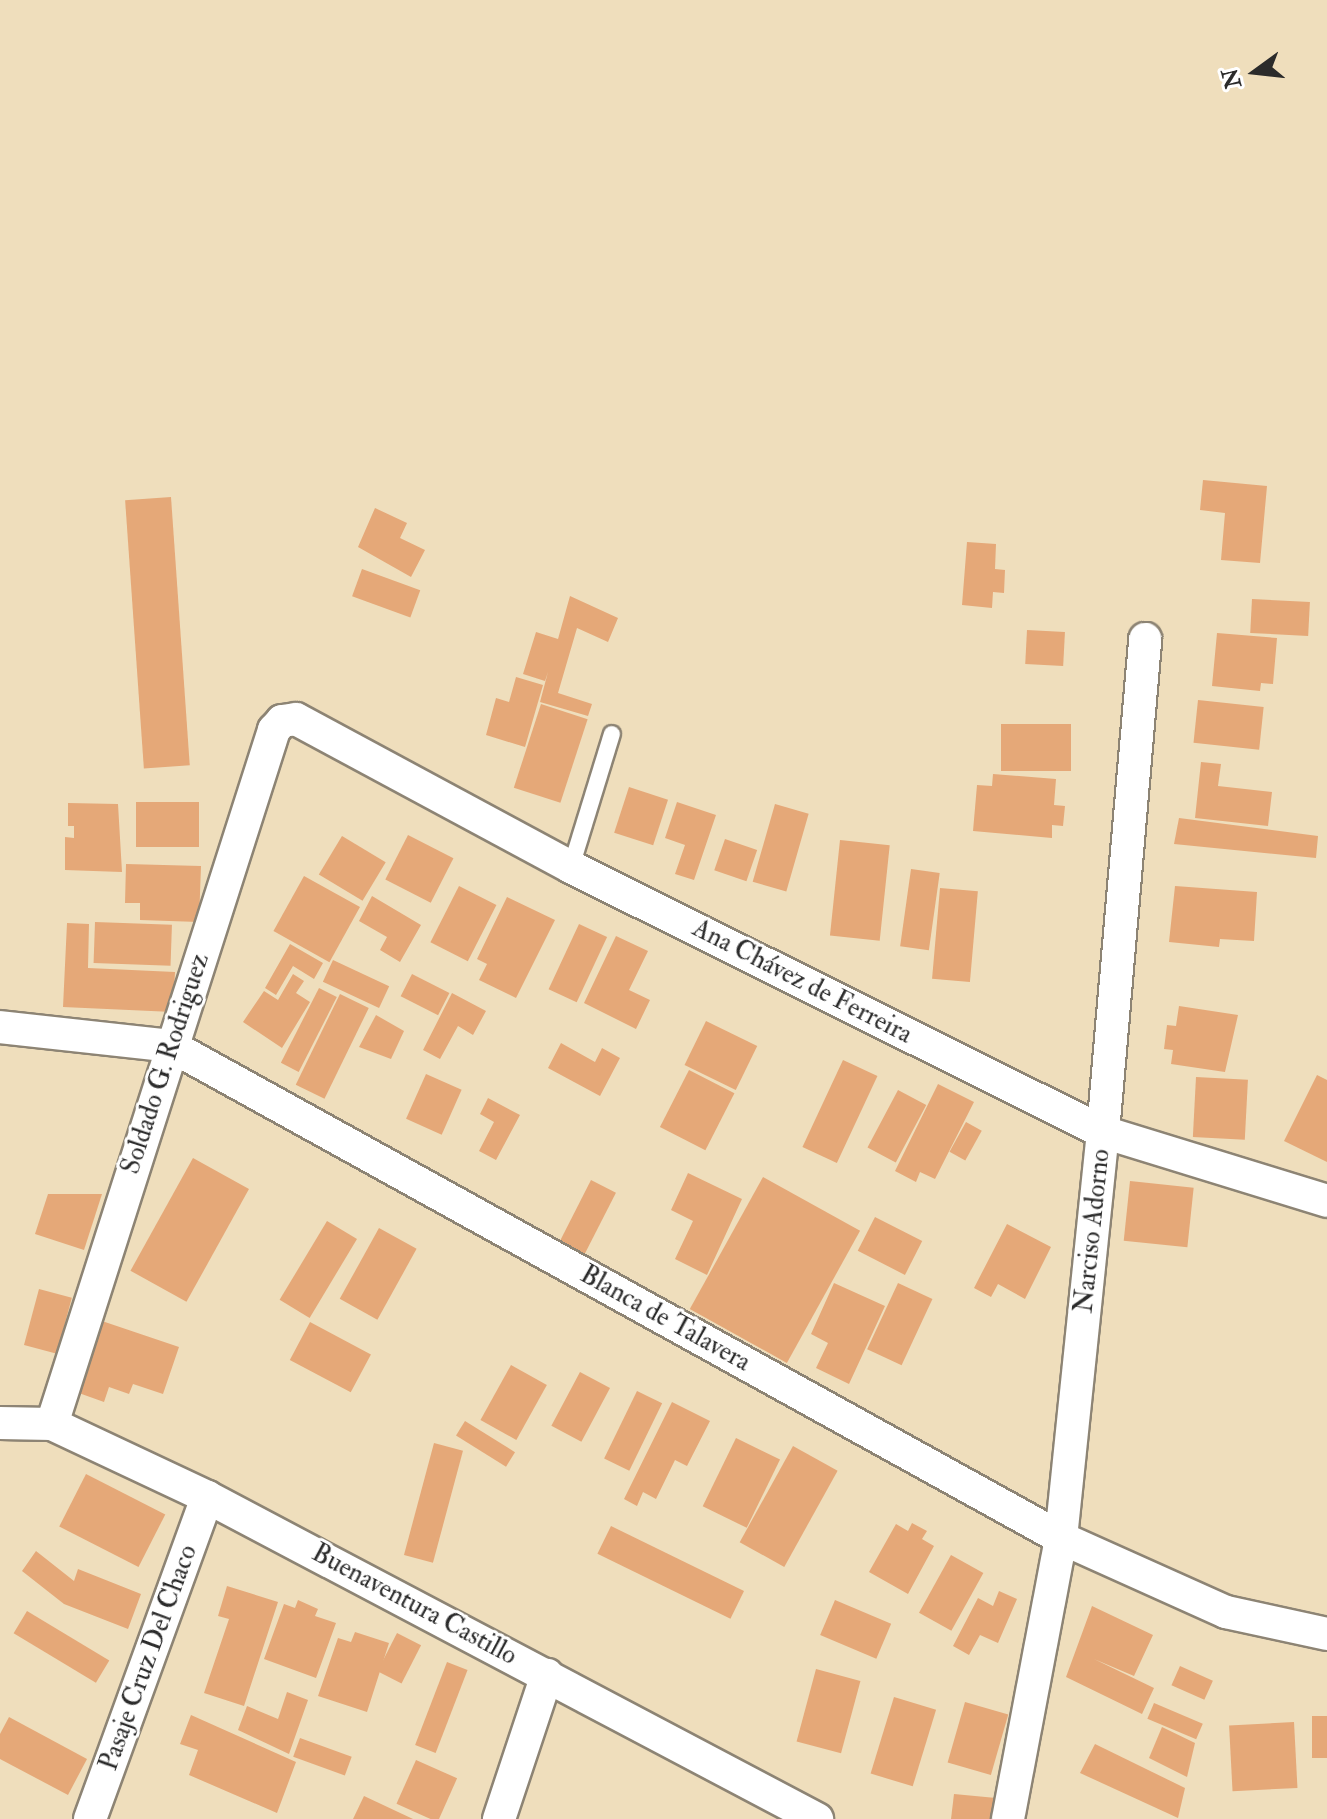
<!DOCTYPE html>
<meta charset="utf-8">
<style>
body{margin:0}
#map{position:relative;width:1327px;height:1819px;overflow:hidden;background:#efdebc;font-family:"IM FELL Double Pica",serif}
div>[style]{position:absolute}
.building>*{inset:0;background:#e5a878;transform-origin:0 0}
.roads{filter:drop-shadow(2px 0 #8d8474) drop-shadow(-2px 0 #8d8474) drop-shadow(0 2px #8d8474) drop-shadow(0 -2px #8d8474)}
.lane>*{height:16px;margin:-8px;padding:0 8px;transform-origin:8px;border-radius:8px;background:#fff}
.street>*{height:32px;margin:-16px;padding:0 16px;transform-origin:16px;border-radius:16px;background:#fff}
span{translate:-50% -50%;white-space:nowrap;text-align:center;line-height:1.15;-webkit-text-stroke:6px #fff;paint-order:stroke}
.street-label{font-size:26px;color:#2b2b2b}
.north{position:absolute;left:1215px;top:32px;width:80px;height:80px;-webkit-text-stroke:6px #fff;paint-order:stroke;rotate:255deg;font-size:22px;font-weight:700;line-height:32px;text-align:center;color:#2b2b2b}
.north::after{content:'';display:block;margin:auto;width:28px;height:36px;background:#2b2b2b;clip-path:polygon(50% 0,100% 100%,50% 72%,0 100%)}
</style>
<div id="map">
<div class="building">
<i style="clip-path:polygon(1203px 480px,1267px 486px,1260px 563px,1221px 560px,1225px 513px,1200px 510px)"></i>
<i style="left:171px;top:497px;width:269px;height:46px;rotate:86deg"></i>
<i style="clip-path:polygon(375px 508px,407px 523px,400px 538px,425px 550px,411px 577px,358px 547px)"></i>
<i style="clip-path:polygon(967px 542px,996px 544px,995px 569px,1005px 570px,1004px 593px,993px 592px,992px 608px,962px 605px)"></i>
<i style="left:362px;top:569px;width:62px;height:29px;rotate:20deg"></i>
<i style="clip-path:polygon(570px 596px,618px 618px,608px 642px,577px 628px,558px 693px,592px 704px,588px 716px,540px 702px,548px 672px,545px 681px,523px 674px,536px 632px,558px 639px)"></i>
<i style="left:1252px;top:599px;width:58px;height:34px;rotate:3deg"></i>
<i style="left:1027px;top:630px;width:38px;height:34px;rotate:3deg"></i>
<i style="clip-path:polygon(1217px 633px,1277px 638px,1273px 684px,1261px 683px,1260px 691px,1212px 686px)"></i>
<i style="clip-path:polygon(516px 677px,543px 685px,525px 747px,486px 735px,496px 698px,509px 702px)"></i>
<i style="left:1198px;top:700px;width:66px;height:43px;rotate:6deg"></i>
<i style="left:541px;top:704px;width:49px;height:88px;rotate:18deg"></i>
<i style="left:1001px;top:724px;width:70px;height:47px"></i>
<i style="clip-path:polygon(1201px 762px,1221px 764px,1218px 786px,1272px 792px,1268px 826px,1195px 818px)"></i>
<i style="clip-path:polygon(993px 774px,1056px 779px,1054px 805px,1065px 806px,1063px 826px,1052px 825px,1052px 838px,973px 831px,977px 785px,992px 786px)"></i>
<i style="left:629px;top:787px;width:41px;height:48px;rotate:18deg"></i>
<i style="left:136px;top:802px;width:63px;height:45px"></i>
<i style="clip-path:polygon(677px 802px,716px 815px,694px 880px,675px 874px,685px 845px,665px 838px)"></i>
<i style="clip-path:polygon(68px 803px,118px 804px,122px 872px,65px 870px,65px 837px,74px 838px,74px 826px,68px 826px)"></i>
<i style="left:775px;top:804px;width:35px;height:81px;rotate:16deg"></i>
<i style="clip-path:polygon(1179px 818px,1318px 836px,1316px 858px,1174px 844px)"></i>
<i style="left:408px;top:835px;width:51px;height:50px;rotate:27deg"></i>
<i style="left:342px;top:836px;width:51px;height:45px;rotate:31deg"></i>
<i style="left:725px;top:839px;width:34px;height:33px;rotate:19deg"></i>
<i style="left:840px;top:840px;width:50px;height:96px;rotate:6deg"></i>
<i style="clip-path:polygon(126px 864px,201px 866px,199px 922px,140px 920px,140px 903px,125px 903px)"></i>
<i style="left:911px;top:869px;width:29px;height:78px;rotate:8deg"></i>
<i style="left:304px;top:876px;width:64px;height:63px;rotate:29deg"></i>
<i style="left:459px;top:886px;width:42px;height:63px;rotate:27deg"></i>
<i style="clip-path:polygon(1175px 886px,1257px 892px,1254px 941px,1220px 939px,1219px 947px,1169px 942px)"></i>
<i style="left:940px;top:888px;width:38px;height:91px;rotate:5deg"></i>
<i style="clip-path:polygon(372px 896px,421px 925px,400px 962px,380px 950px,387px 937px,359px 921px)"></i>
<i style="clip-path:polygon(507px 897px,555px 920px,516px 998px,479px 980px,487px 964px,477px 959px)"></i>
<i style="left:95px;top:922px;width:77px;height:41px;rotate:2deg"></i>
<i style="clip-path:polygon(67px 923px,89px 924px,88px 968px,175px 972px,173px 1012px,63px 1007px)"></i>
<i style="left:579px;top:924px;width:31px;height:72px;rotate:25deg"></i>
<i style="clip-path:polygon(616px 936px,648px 951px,629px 990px,650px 1000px,636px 1029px,584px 1003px)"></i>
<i style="clip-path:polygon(290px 944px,323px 963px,314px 979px,293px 966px,276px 995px,265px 988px)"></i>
<i style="left:333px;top:960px;width:62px;height:24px;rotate:25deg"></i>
<i style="clip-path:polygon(293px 974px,304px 981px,296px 993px,310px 1002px,282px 1048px,243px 1022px,264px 991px,278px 1000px)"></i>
<i style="left:412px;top:974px;width:42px;height:25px;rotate:27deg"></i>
<i style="left:319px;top:988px;width:20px;height:84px;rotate:27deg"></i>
<i style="clip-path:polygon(452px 993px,486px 1011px,473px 1035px,458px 1026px,440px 1059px,423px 1050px)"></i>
<i style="left:340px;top:994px;width:32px;height:101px;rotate:26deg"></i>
<i style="clip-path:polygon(1179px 1006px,1238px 1015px,1225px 1072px,1171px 1064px,1173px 1050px,1164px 1049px,1167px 1025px,1176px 1026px)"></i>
<i style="clip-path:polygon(376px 1015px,404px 1031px,391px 1059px,359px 1047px)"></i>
<i style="left:706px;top:1021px;width:57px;height:49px;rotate:26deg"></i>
<i style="clip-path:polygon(561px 1043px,595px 1062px,602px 1048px,620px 1058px,600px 1096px,548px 1068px)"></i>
<i style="left:843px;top:1060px;width:38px;height:96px;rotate:25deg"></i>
<i style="left:689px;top:1070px;width:51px;height:64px;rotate:27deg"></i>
<i style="left:426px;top:1074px;width:39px;height:49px;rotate:24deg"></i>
<i style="clip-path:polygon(1317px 1075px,1327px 1080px,1327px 1162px,1284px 1141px)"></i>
<i style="left:1196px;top:1077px;width:52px;height:60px;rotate:3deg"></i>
<i style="clip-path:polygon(938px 1084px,974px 1102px,935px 1179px,920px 1172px,916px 1182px,895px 1171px)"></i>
<i style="left:898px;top:1090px;width:32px;height:65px;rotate:28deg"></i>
<i style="clip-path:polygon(488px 1098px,520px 1115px,496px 1160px,479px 1151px,494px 1122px,480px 1114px)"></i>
<i style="left:966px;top:1122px;width:18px;height:34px;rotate:29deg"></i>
<i style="left:193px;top:1158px;width:64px;height:129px;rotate:29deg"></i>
<i style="clip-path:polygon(688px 1173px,742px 1199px,707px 1275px,675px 1259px,693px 1221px,671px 1210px)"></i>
<i style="left:763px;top:1177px;width:111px;height:151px;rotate:29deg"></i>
<i style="left:591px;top:1180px;width:28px;height:72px;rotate:27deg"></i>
<i style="left:1130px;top:1181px;width:64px;height:60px;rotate:6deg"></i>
<i style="clip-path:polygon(48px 1194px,102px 1194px,84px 1250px,35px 1234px)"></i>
<i style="left:875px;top:1217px;width:53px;height:38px;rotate:27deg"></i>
<i style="left:327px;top:1221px;width:35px;height:92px;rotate:31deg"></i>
<i style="clip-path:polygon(1007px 1224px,1051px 1247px,1025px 1299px,998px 1284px,991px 1297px,974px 1288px)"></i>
<i style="left:379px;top:1228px;width:43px;height:81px;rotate:29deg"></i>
<i style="clip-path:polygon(834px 1283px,885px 1306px,849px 1384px,816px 1368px,828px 1343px,811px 1334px)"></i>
<i style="left:898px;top:1283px;width:38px;height:73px;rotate:25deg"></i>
<i style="left:39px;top:1289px;width:34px;height:58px;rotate:15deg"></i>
<i style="clip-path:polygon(99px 1320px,179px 1347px,163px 1394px,133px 1384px,129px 1394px,109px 1387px,104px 1402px,76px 1392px)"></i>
<i style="left:310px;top:1322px;width:69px;height:43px;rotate:28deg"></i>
<i style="left:511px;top:1365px;width:41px;height:63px;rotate:29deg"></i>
<i style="left:580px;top:1372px;width:34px;height:61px;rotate:28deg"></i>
<i style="left:637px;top:1391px;width:28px;height:75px;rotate:26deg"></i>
<i style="clip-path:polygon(672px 1402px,710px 1421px,687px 1466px,675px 1460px,656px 1499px,643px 1492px,637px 1506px,624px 1499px)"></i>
<i style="left:465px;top:1421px;width:59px;height:17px;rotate:32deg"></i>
<i style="left:736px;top:1438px;width:49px;height:76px;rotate:26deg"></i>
<i style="left:434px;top:1443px;width:30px;height:116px;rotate:15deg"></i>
<i style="left:793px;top:1446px;width:51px;height:110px;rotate:29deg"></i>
<i style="left:86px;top:1474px;width:89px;height:59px;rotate:27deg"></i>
<i style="clip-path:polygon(912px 1523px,927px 1531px,922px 1539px,934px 1546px,908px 1594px,869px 1572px,896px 1524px,908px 1531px)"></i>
<i style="left:611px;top:1526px;width:148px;height:31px;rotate:26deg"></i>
<i style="clip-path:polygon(36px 1551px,74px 1581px,78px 1569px,141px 1594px,128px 1629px,64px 1604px,22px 1571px)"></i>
<i style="left:951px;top:1555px;width:37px;height:66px;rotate:29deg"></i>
<i style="clip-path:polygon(227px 1586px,278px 1602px,244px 1706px,204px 1693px,229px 1619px,218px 1616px)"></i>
<i style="clip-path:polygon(999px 1591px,1017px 1599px,998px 1643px,980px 1635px,969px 1655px,953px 1646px,978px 1598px,993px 1606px)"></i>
<i style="clip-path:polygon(298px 1600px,318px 1609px,315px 1616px,336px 1623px,316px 1678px,264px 1659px,284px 1604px,295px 1608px)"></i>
<i style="left:835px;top:1600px;width:61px;height:38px;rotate:23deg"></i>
<i style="clip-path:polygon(1092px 1606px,1153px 1635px,1134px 1676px,1094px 1659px,1154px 1688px,1142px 1714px,1066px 1677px)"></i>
<i style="left:27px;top:1611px;width:96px;height:26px;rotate:31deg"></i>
<i style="clip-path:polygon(355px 1632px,389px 1643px,367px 1712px,318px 1696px,338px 1638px,351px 1642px)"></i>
<i style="left:397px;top:1633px;width:27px;height:43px;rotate:27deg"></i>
<i style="left:447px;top:1662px;width:22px;height:89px;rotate:21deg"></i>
<i style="left:1180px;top:1666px;width:36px;height:21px;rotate:24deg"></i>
<i style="left:816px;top:1669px;width:46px;height:75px;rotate:15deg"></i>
<i style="clip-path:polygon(287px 1692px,308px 1700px,289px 1754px,238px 1730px,247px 1706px,278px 1719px)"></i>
<i style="left:894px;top:1697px;width:44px;height:80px;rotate:17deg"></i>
<i style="left:965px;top:1702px;width:45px;height:63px;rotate:16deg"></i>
<i style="left:1154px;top:1703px;width:53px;height:17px;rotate:23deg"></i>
<i style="clip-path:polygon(191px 1715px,296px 1762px,277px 1813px,189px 1775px,198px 1750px,180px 1744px)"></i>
<i style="left:1327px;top:1716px;width:42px;height:15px;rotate:90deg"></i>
<i style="clip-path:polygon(9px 1717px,87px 1759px,68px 1795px,0 1759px,0 1734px)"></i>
<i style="left:1294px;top:1722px;width:66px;height:65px;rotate:87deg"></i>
<i style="clip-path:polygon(1162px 1727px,1195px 1743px,1187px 1777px,1149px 1758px)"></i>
<i style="left:300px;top:1738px;width:55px;height:20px;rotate:20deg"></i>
<i style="clip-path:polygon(1095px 1744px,1185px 1788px,1178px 1818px,1080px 1773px)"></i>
<i style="left:416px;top:1760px;width:45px;height:48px;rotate:24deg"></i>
<i style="clip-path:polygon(954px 1794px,996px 1798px,993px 1819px,951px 1819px)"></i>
<i style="clip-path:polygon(364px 1796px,413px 1819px,353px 1819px)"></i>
</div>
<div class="roads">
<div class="lane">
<i style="left:571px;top:867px;width:139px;rotate:-72.9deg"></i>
</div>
<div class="street">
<i style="left:0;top:1027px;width:172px;rotate:6.3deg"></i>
<i style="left:171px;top:1046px;width:1017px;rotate:28.93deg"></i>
<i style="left:1061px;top:1538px;width:181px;rotate:24.2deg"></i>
<i style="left:1226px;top:1612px;width:103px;rotate:12.3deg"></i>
<i style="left:0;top:1423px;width:52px;rotate:1.1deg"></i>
<i style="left:52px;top:1424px;width:171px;rotate:25.2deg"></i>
<i style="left:207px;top:1497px;width:690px;rotate:27.83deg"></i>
<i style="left:52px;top:1424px;width:729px;rotate:-72.26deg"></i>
<i style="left:274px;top:730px;width:12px;rotate:-48deg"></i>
<i style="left:282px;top:721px;width:14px;rotate:-8deg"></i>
<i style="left:296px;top:719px;width:312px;rotate:28.3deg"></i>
<i style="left:571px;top:867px;width:594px;rotate:26.48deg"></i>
<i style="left:1103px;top:1132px;width:234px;rotate:17.1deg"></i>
<i style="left:90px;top:1819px;width:343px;rotate:-70deg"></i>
<i style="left:499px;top:1819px;width:152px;rotate:-71.6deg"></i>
<i style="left:1008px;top:1819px;width:286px;rotate:-79.3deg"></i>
<i style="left:1061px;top:1538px;width:408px;rotate:-84.1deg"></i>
<i style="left:1103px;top:1132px;width:495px;rotate:-85.1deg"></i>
</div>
</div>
<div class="street-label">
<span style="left:802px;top:982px;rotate:27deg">Ana Chávez de Ferreira</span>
<span style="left:166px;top:1064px;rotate:-72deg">Soldado G. Rodriguez</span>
<span style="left:1093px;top:1231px;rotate:-84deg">Narciso Adorno</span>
<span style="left:665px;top:1319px;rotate:29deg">Blanca de Talavera</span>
<span style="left:414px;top:1605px;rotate:28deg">Buenaventura Castillo</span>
<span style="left:149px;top:1658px;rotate:-70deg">Pasaje Cruz Del Chaco</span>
</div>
<div class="north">N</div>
</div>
